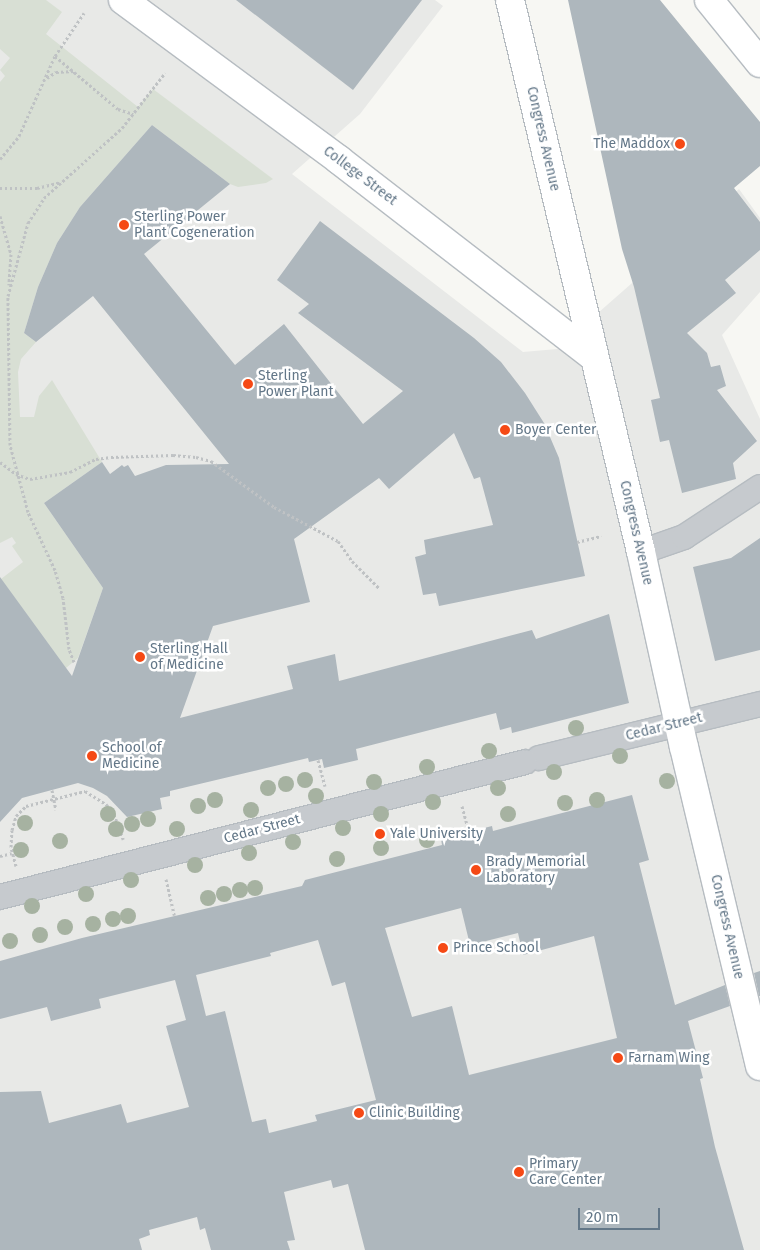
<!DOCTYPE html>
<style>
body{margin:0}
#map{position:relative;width:760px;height:1250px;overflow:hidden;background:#f7f7f3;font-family:"Fira Sans",sans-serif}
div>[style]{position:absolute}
.built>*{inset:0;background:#e8e9e7}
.green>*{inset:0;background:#d8dfd4}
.building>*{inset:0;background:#aeb7bd}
.path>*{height:3px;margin-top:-1.5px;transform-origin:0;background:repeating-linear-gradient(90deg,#bfc2c4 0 2.5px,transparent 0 5px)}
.roads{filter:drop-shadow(1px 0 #b6bcc1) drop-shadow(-1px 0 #b6bcc1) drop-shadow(0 1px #b6bcc1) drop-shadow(0 -1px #b6bcc1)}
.street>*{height:24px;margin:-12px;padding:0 12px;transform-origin:12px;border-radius:12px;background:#c6cace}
.secondary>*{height:28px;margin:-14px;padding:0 14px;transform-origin:14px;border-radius:14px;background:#fff}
.trees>*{width:16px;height:16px;margin:-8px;border-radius:50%;background:#a6b2a1}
.dots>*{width:14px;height:14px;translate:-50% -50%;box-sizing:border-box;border:2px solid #fff;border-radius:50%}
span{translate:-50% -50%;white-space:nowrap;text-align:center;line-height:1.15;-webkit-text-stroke:5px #fff;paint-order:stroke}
.street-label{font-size:14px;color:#637788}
.poi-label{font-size:14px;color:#637788}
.right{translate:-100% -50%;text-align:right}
.left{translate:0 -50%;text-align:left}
.scale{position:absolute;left:578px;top:1208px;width:82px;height:22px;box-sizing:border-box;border:2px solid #637788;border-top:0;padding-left:6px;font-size:15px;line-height:18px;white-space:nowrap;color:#637788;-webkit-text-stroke:4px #fff;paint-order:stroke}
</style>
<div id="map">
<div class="built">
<i style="clip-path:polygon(0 0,435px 0,443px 6px,360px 114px,292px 174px,523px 352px,557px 349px,739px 189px,760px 218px,760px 292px,722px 335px,760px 419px,760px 1250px,0 1250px)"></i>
</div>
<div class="green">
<i style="clip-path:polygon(0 0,46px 0,62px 12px,46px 34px,138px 107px,153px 89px,273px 179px,266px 183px,238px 187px,230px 184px,152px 125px,80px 207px,57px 243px,38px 287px,24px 333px,36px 342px,21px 359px,18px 372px,20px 417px,34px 417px,39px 396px,52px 380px,102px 462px,44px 503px,103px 588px,78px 658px,66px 668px,1px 579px,23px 562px,12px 546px,16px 543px,12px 537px,0 543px,0 82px,5px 76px,0 70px,10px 58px,0 49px)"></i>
</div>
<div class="building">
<i style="clip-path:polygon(236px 0,422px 0,353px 90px)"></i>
<i style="clip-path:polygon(568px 0,660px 0,760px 122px,760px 166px,734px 188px,760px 222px,760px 250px,725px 280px,736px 293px,687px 333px,707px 353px,711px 367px,720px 365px,726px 386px,717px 390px,757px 441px,733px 463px,736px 479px,682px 493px,669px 440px,660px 442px,651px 400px,660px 398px,634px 287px,622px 249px)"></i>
<i style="clip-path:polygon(152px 125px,230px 184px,144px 254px,235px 365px,284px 324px,363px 424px,403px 391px,298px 313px,309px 304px,277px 280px,320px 221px,474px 338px,501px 362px,525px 393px,544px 423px,559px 458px,585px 576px,439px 606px,436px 593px,423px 595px,415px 557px,426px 554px,424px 540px,493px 525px,480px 477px,474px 479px,454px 433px,389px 489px,379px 478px,294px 539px,310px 602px,213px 626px,180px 718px,293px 689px,287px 666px,335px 654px,339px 681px,532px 630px,536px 639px,609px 614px,629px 703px,512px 733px,511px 727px,500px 730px,496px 713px,356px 749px,358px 760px,324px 768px,322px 759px,309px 762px,308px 758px,170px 791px,170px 796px,160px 798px,162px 809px,127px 817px,107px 796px,93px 788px,78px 783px,22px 798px,0 822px,0 577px,72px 676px,103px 588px,44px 503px,102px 462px,110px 474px,122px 465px,124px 467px,128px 465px,135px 476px,166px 465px,229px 464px,93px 296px,36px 342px,24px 333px,38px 287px,57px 243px,80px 207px)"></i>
<i style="clip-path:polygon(760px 538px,760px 650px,715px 661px,693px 567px,731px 558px)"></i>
<i style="clip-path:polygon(evenodd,632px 795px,649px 860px,639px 863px,675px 1005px,725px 985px,730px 1006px,688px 1021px,703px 1078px,700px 1079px,715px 1147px,744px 1250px,365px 1250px,348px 1184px,333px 1188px,331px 1180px,284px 1192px,295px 1240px,287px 1241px,290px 1250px,211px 1250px,205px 1228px,200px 1230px,197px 1217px,149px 1230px,150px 1235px,139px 1239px,142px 1250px,0 1250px,0 1092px,41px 1091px,49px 1123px,121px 1104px,127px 1123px,189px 1107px,166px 1026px,186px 1020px,175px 980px,99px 999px,101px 1008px,51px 1021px,47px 1007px,0 1019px,0 961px,82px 938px,302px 886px,305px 880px,442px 845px,441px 839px,492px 826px,493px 831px,632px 795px,461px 908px,470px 945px,518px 933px,523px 955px,594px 936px,617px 1038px,469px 1075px,452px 1006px,412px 1017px,385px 928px,461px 908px,632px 795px,318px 940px,332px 986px,345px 982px,376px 1100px,315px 1115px,317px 1121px,269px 1133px,266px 1119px,252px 1122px,225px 1011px,206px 1016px,196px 975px,271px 956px,270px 953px,318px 940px)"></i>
<i style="clip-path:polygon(760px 971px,760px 996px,759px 996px,754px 973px)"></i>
</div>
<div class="path">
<i style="left:55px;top:56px;width:82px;rotate:40.1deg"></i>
<i style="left:118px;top:109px;width:16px;rotate:18deg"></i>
<i style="left:47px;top:78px;width:11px;rotate:-34deg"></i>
<i style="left:56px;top:72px;width:18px;rotate:-3deg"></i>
<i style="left:0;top:159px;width:30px;rotate:-50deg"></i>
<i style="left:19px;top:136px;width:88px;rotate:-65.8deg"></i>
<i style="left:55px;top:56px;width:52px;rotate:-56deg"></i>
<i style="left:0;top:188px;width:37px"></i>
<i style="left:37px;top:188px;width:25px;rotate:-14deg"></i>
<i style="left:0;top:216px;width:40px;rotate:74deg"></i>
<i style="left:11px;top:254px;width:31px;rotate:94deg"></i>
<i style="left:0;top:462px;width:20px;rotate:37deg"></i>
<i style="left:16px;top:474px;width:15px;rotate:20deg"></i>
<i style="left:30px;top:479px;width:41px;rotate:-9.9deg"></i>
<i style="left:70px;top:472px;width:29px;rotate:-27deg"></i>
<i style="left:96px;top:459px;width:15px;rotate:-8deg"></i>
<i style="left:111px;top:457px;width:62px;rotate:-1.8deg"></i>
<i style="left:173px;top:455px;width:23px;rotate:5deg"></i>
<i style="left:196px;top:457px;width:16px;rotate:15deg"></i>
<i style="left:211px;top:461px;width:78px;rotate:36.1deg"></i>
<i style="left:274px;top:507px;width:72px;rotate:28deg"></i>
<i style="left:338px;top:541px;width:24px;rotate:55deg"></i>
<i style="left:352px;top:561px;width:38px;rotate:45deg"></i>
<i style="left:577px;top:542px;width:25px;rotate:-14deg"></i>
<i style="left:74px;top:662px;width:14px;rotate:-111deg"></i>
<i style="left:69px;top:649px;width:51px;rotate:-96.7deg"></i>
<i style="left:63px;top:598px;width:29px;rotate:-106deg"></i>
<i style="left:55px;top:570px;width:64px;rotate:-115deg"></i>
<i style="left:28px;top:512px;width:69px;rotate:-105deg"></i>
<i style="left:10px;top:445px;width:149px;rotate:-90.8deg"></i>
<i style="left:8px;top:296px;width:76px;rotate:-74.7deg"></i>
<i style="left:28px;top:223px;width:30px;rotate:-57deg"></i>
<i style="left:44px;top:198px;width:105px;rotate:-41.9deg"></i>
<i style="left:122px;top:128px;width:70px;rotate:-52deg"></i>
<i style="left:318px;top:760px;width:27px;rotate:75deg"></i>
<i style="left:52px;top:790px;width:20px;rotate:79deg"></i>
<i style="left:462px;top:806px;width:27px;rotate:75deg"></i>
<i style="left:0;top:856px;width:12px;rotate:-14deg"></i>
<i style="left:16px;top:866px;width:20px;rotate:-105deg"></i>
<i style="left:11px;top:847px;width:17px;rotate:-87deg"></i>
<i style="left:12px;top:830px;width:15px;rotate:-74deg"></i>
<i style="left:16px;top:816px;width:14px;rotate:-45deg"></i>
<i style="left:26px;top:806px;width:61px;rotate:-14.3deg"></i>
<i style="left:85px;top:791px;width:25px;rotate:32deg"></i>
<i style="left:106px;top:804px;width:13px;rotate:51deg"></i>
<i style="left:114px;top:814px;width:27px;rotate:70deg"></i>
<i style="left:166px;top:879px;width:37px;rotate:77deg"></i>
</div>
<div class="roads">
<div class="street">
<i style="left:641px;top:552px;width:46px;rotate:-19.2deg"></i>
<i style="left:684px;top:537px;width:91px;rotate:-33.3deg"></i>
<i style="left:539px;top:758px;width:228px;rotate:-13.7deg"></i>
<i style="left:0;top:897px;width:542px;rotate:-14.42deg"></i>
</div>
<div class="secondary">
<i style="left:123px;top:0;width:269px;rotate:36.5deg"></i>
<i style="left:339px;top:160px;width:321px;rotate:37.7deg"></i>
<i style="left:510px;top:0;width:567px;rotate:76.65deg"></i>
<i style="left:641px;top:552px;width:200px;rotate:77.6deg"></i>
<i style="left:684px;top:747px;width:328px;rotate:76.6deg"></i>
<i style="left:709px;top:0;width:81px;rotate:51deg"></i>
</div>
</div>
<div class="trees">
<i style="left:576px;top:728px"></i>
<i style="left:489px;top:751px"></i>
<i style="left:620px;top:756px"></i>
<i style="left:427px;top:767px"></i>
<i style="left:554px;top:772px"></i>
<i style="left:305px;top:780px"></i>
<i style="left:667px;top:781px"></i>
<i style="left:374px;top:782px"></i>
<i style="left:286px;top:784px"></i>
<i style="left:268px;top:788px"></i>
<i style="left:498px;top:788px"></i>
<i style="left:316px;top:796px"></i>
<i style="left:215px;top:800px"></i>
<i style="left:597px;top:800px"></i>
<i style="left:433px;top:802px"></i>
<i style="left:565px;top:803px"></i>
<i style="left:198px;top:806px"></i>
<i style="left:251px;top:810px"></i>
<i style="left:108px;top:814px"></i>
<i style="left:381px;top:814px"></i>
<i style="left:508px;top:814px"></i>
<i style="left:148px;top:819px"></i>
<i style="left:25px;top:823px"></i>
<i style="left:132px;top:824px"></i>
<i style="left:343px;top:828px"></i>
<i style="left:116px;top:829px"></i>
<i style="left:177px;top:829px"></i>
<i style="left:427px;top:840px"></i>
<i style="left:60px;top:841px"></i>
<i style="left:293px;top:842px"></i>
<i style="left:381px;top:848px"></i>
<i style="left:21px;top:850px"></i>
<i style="left:249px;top:853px"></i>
<i style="left:337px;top:859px"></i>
<i style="left:195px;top:865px"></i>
<i style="left:131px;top:880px"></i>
<i style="left:255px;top:888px"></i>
<i style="left:240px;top:890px"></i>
<i style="left:86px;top:894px"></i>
<i style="left:224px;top:894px"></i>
<i style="left:208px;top:898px"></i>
<i style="left:32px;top:906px"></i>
<i style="left:128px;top:916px"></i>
<i style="left:113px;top:919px"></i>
<i style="left:93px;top:924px"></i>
<i style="left:65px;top:927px"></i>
<i style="left:40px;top:935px"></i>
<i style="left:10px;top:941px"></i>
</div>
<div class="dots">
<i style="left:680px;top:144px;background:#f54915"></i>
<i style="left:124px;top:225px;background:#f54915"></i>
<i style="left:248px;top:384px;background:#f54915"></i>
<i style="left:505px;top:430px;background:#f54915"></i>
<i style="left:140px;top:657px;background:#f54915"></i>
<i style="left:92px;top:756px;background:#f54915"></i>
<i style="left:380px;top:834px;background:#f54915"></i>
<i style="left:476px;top:870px;background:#f54915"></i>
<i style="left:443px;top:948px;background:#f54915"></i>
<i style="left:618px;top:1058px;background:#f54915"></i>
<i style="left:359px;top:1113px;background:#f54915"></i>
<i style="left:519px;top:1172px;background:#f54915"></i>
</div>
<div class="street-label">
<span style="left:543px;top:139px;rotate:77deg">Congress Avenue</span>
<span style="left:360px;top:176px;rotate:37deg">College Street</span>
<span style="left:636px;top:533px;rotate:77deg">Congress Avenue</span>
<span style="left:664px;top:727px;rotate:-14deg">Cedar Street</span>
<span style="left:262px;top:829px;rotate:-15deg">Cedar Street</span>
<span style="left:727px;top:927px;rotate:77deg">Congress Avenue</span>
</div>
<div class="poi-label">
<span class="right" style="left:670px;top:144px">The Maddox</span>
<span class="left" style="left:134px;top:225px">Sterling Power<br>Plant Cogeneration</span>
<span class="left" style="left:258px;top:384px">Sterling<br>Power Plant</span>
<span class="left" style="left:515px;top:430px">Boyer Center</span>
<span class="left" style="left:150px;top:657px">Sterling Hall<br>of Medicine</span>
<span class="left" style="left:102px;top:756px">School of<br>Medicine</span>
<span class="left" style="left:390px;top:834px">Yale University</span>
<span class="left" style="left:486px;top:870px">Brady Memorial<br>Laboratory</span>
<span class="left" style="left:453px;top:948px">Prince School</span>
<span class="left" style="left:628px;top:1058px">Farnam Wing</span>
<span class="left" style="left:369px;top:1113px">Clinic Building</span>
<span class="left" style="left:529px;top:1172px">Primary<br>Care Center</span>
</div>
<div class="scale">20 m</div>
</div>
